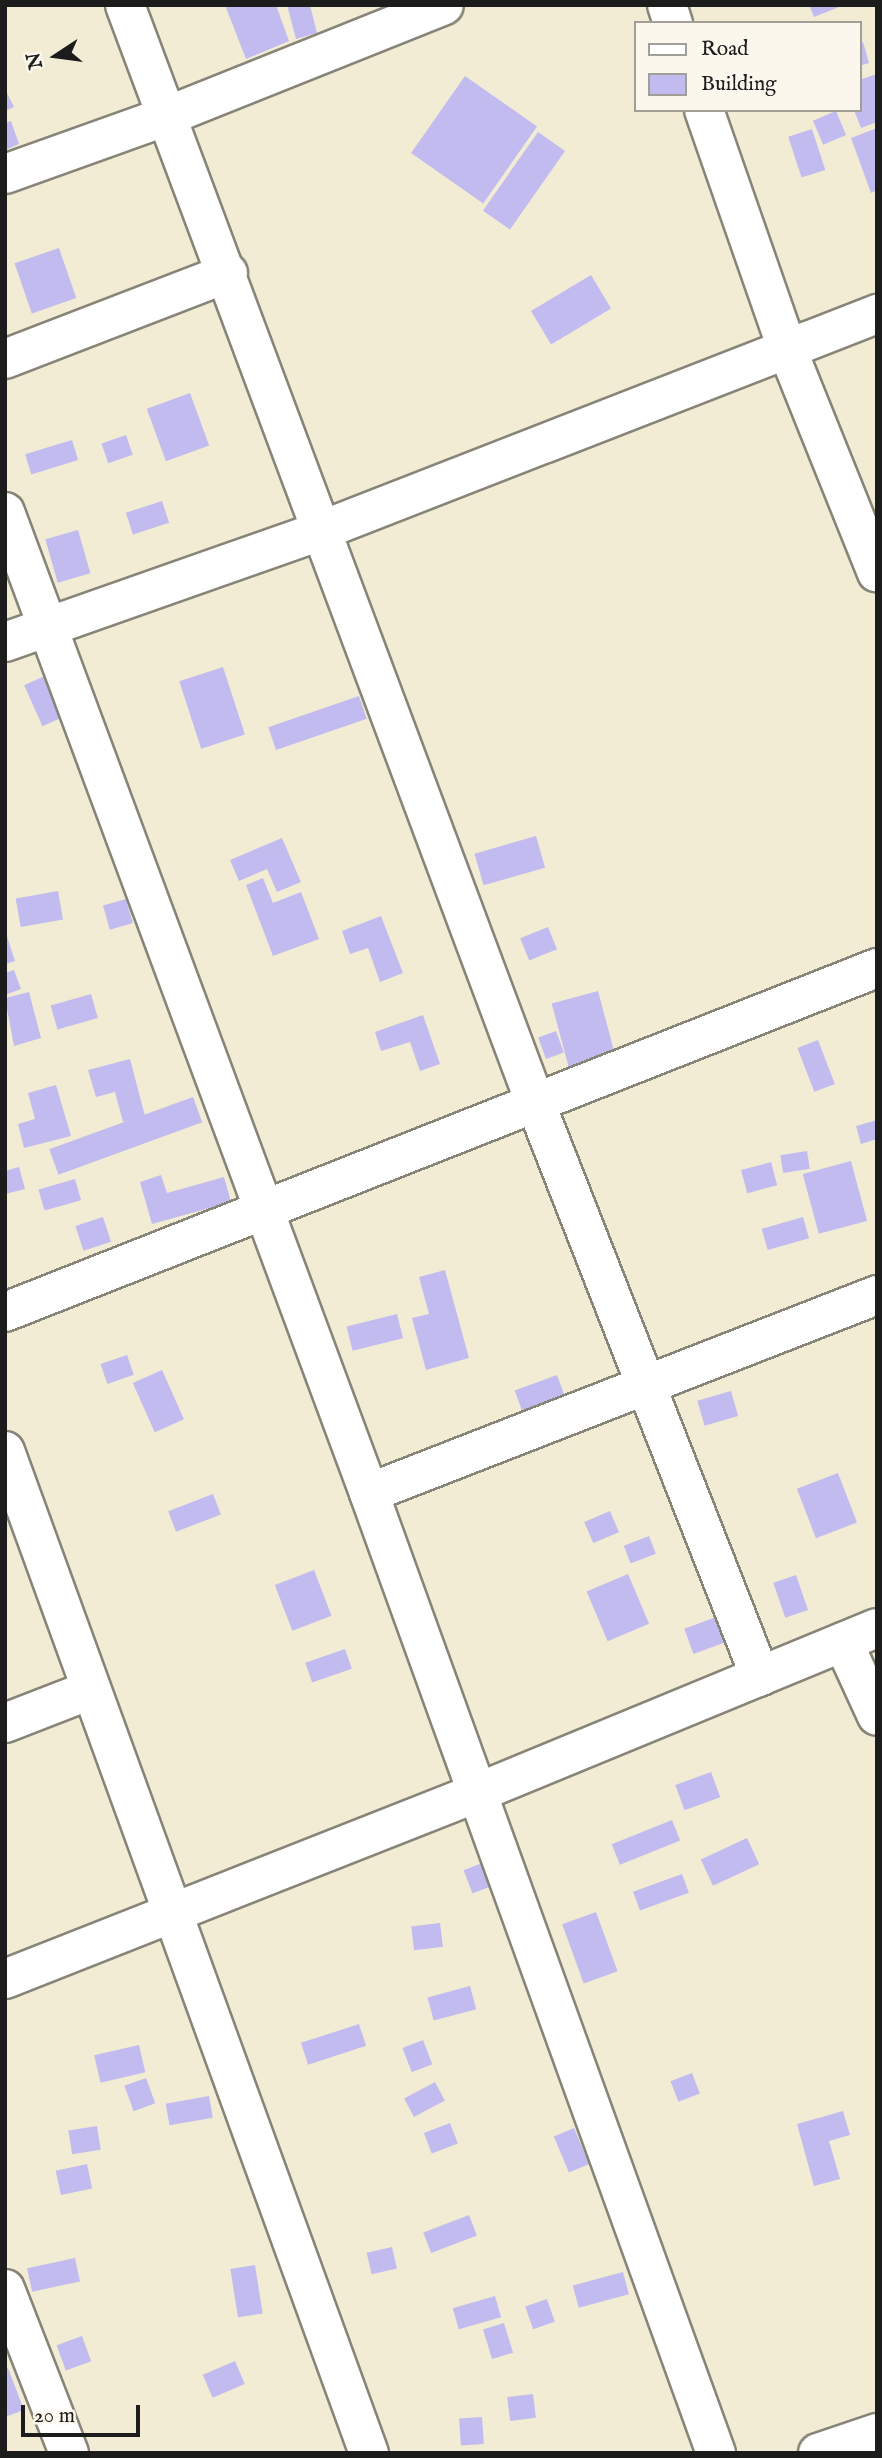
<!DOCTYPE html>
<style>
body{margin:0}
#map{position:relative;width:882px;height:2458px;overflow:hidden;background:#f2ecd4;font-family:"IM FELL English",serif}
div>[style]{position:absolute}
.building>*{inset:0;background:#c2bbf0;transform-origin:0 0}
.roads{filter:drop-shadow(2px 0 #878478) drop-shadow(-2px 0 #878478) drop-shadow(0 2px #878478) drop-shadow(0 -2px #878478)}
.minor>*{height:38px;margin:-19px;padding:0 19px;transform-origin:19px;border-radius:19px;background:#fff}
span{translate:-50% -50%;white-space:nowrap;text-align:center;line-height:1.15;-webkit-text-stroke:6px #fbf7ec;paint-order:stroke}
.frame{position:absolute;inset:0;border:7px solid #1c1c1c;pointer-events:none}
.legend{position:absolute;left:634px;top:21px;width:228px;height:91px;box-sizing:border-box;background:#fbf7ec;border:2px solid #a29f99;margin:0;padding:9px 12px;list-style:none;font-size:21px;color:#1c1c1c}
.legend li{display:flex;align-items:center;gap:14px;height:35px}
.legend b{width:35px;border:2px solid #a29f99}
.north{position:absolute;left:21px;top:21px;width:70px;height:70px;-webkit-text-stroke:5px #fbf7ec;paint-order:stroke;rotate:257deg;font-size:19px;font-weight:700;line-height:28px;text-align:center;color:#1c1c1c}
.north::after{content:'';display:block;margin:auto;width:24px;height:32px;background:#1c1c1c;clip-path:polygon(50% 0,100% 100%,50% 72%,0 100%)}
.scale{position:absolute;left:21px;top:2405px;width:119px;height:32px;box-sizing:border-box;border:4px solid #1c1c1c;border-top:0;padding-left:9px;font-size:21px;line-height:24px;white-space:nowrap;color:#1c1c1c;-webkit-text-stroke:5px #fbf7ec;paint-order:stroke}
</style>
<div id="map">
<div class="building">
<i style="clip-path:polygon(225px 5px,276px 5px,289px 41px,246px 59px)"></i>
<i style="clip-path:polygon(287px 5px,310px 5px,317px 33px,296px 39px)"></i>
<i style="clip-path:polygon(809px 5px,844px 5px,814px 17px)"></i>
<i style="clip-path:polygon(863px 42px,869px 63px,859px 66px,859px 43px)"></i>
<i style="clip-path:polygon(877px 74px,877px 122px,861px 128px,854px 110px,859px 110px,859px 80px)"></i>
<i style="left:465px;top:76px;width:88px;height:94px;rotate:35deg"></i>
<i style="clip-path:polygon(5px 89px,14px 107px,5px 111px)"></i>
<i style="left:836px;top:111px;width:26px;height:25px;rotate:67deg"></i>
<i style="clip-path:polygon(11px 121px,19px 144px,5px 150px,5px 123px)"></i>
<i style="clip-path:polygon(877px 128px,877px 190px,871px 193px,851px 138px)"></i>
<i style="left:812px;top:129px;width:43px;height:25px;rotate:72deg"></i>
<i style="left:538px;top:132px;width:33px;height:96px;rotate:35deg"></i>
<i style="left:59px;top:248px;width:53px;height:47px;rotate:71deg"></i>
<i style="left:591px;top:275px;width:39px;height:70px;rotate:59deg"></i>
<i style="left:190px;top:393px;width:56px;height:46px;rotate:70deg"></i>
<i style="left:126px;top:435px;width:21px;height:26px;rotate:71deg"></i>
<i style="left:72px;top:440px;width:21px;height:49px;rotate:73deg"></i>
<i style="left:162px;top:501px;width:23px;height:38px;rotate:72deg"></i>
<i style="left:78px;top:530px;width:45px;height:34px;rotate:74deg"></i>
<i style="left:223px;top:667px;width:71px;height:46px;rotate:72deg"></i>
<i style="left:47px;top:675px;width:45px;height:25px;rotate:66deg"></i>
<i style="left:359px;top:696px;width:24px;height:96px;rotate:71deg"></i>
<i style="left:536px;top:836px;width:33px;height:64px;rotate:74deg"></i>
<i style="clip-path:polygon(282px 838px,301px 882px,277px 892px,267px 869px,239px 881px,230px 860px)"></i>
<i style="clip-path:polygon(263px 878px,273px 903px,301px 892px,319px 939px,273px 956px,246px 885px)"></i>
<i style="left:58px;top:891px;width:29px;height:43px;rotate:80deg"></i>
<i style="left:126px;top:899px;width:25px;height:24px;rotate:74deg"></i>
<i style="clip-path:polygon(381px 916px,403px 973px,380px 982px,368px 948px,350px 954px,342px 931px)"></i>
<i style="left:548px;top:927px;width:24px;height:30px;rotate:68deg"></i>
<i style="clip-path:polygon(5px 930px,15px 961px,5px 964px)"></i>
<i style="clip-path:polygon(14px 970px,21px 989px,5px 995px,5px 973px)"></i>
<i style="left:598px;top:991px;width:68px;height:48px;rotate:75deg"></i>
<i style="clip-path:polygon(29px 992px,41px 1038px,14px 1046px,5px 998px)"></i>
<i style="left:91px;top:994px;width:25px;height:42px;rotate:74deg"></i>
<i style="clip-path:polygon(423px 1015px,440px 1064px,420px 1071px,410px 1042px,381px 1051px,375px 1032px)"></i>
<i style="left:556px;top:1031px;width:23px;height:19px;rotate:70deg"></i>
<i style="left:818px;top:1040px;width:47px;height:22px;rotate:69deg"></i>
<i style="clip-path:polygon(130px 1059px,145px 1116px,123px 1122px,115px 1092px,96px 1097px,88px 1070px)"></i>
<i style="clip-path:polygon(56px 1085px,71px 1136px,24px 1148px,18px 1124px,35px 1119px,28px 1093px)"></i>
<i style="left:193px;top:1097px;width:27px;height:153px;rotate:70deg"></i>
<i style="clip-path:polygon(877px 1120px,877px 1139px,861px 1144px,856px 1126px)"></i>
<i style="left:807px;top:1151px;width:18px;height:27px;rotate:81deg"></i>
<i style="left:851px;top:1161px;width:62px;height:50px;rotate:75deg"></i>
<i style="left:771px;top:1162px;width:24px;height:31px;rotate:75deg"></i>
<i style="clip-path:polygon(19px 1167px,25px 1189px,5px 1194px,5px 1171px)"></i>
<i style="clip-path:polygon(161px 1175px,167px 1193px,224px 1177px,231px 1202px,152px 1224px,140px 1182px)"></i>
<i style="left:75px;top:1179px;width:22px;height:38px;rotate:74deg"></i>
<i style="left:103px;top:1217px;width:26px;height:29px;rotate:72deg"></i>
<i style="left:803px;top:1217px;width:22px;height:43px;rotate:74deg"></i>
<i style="clip-path:polygon(445px 1270px,469px 1358px,426px 1370px,412px 1318px,429px 1314px,419px 1277px)"></i>
<i style="left:397px;top:1314px;width:25px;height:52px;rotate:76deg"></i>
<i style="left:127px;top:1355px;width:21px;height:28px;rotate:71deg"></i>
<i style="left:162px;top:1370px;width:54px;height:32px;rotate:66deg"></i>
<i style="left:557px;top:1375px;width:56px;height:45px;rotate:70deg"></i>
<i style="left:731px;top:1391px;width:26px;height:35px;rotate:74deg"></i>
<i style="left:838px;top:1473px;width:53px;height:44px;rotate:69deg"></i>
<i style="left:213px;top:1494px;width:22px;height:48px;rotate:69deg"></i>
<i style="left:610px;top:1511px;width:23px;height:28px;rotate:67deg"></i>
<i style="left:649px;top:1536px;width:19px;height:27px;rotate:69deg"></i>
<i style="left:314px;top:1570px;width:49px;height:42px;rotate:69deg"></i>
<i style="left:628px;top:1574px;width:54px;height:45px;rotate:67deg"></i>
<i style="left:796px;top:1575px;width:37px;height:24px;rotate:71deg"></i>
<i style="left:719px;top:1616px;width:27px;height:37px;rotate:70deg"></i>
<i style="left:345px;top:1649px;width:21px;height:42px;rotate:71deg"></i>
<i style="left:711px;top:1772px;width:27px;height:38px;rotate:70deg"></i>
<i style="left:672px;top:1820px;width:22px;height:65px;rotate:68deg"></i>
<i style="left:747px;top:1838px;width:29px;height:51px;rotate:65deg"></i>
<i style="left:485px;top:1862px;width:25px;height:23px;rotate:69deg"></i>
<i style="left:682px;top:1874px;width:20px;height:52px;rotate:70deg"></i>
<i style="left:596px;top:1912px;width:63px;height:36px;rotate:70deg"></i>
<i style="left:440px;top:1923px;width:24px;height:29px;rotate:83deg"></i>
<i style="left:470px;top:1986px;width:24px;height:44px;rotate:75deg"></i>
<i style="left:359px;top:2024px;width:23px;height:61px;rotate:72deg"></i>
<i style="left:423px;top:2040px;width:26px;height:22px;rotate:69deg"></i>
<i style="left:139px;top:2045px;width:28px;height:46px;rotate:77deg"></i>
<i style="left:692px;top:2073px;width:22px;height:23px;rotate:69deg"></i>
<i style="left:146px;top:2078px;width:27px;height:23px;rotate:70deg"></i>
<i style="left:435px;top:2082px;width:21px;height:35px;rotate:62deg"></i>
<i style="left:209px;top:2096px;width:22px;height:44px;rotate:80deg"></i>
<i style="clip-path:polygon(843px 2111px,850px 2135px,829px 2141px,840px 2179px,814px 2186px,797px 2124px)"></i>
<i style="left:450px;top:2123px;width:22px;height:28px;rotate:69deg"></i>
<i style="left:97px;top:2126px;width:24px;height:29px;rotate:81deg"></i>
<i style="left:574px;top:2128px;width:39px;height:22px;rotate:67deg"></i>
<i style="left:87px;top:2164px;width:25px;height:32px;rotate:78deg"></i>
<i style="left:469px;top:2215px;width:22px;height:49px;rotate:69deg"></i>
<i style="left:392px;top:2247px;width:22px;height:26px;rotate:77deg"></i>
<i style="left:75px;top:2258px;width:24px;height:49px;rotate:78deg"></i>
<i style="left:255px;top:2265px;width:49px;height:25px;rotate:81deg"></i>
<i style="left:623px;top:2272px;width:23px;height:52px;rotate:75deg"></i>
<i style="left:495px;top:2296px;width:22px;height:44px;rotate:74deg"></i>
<i style="left:547px;top:2299px;width:24px;height:23px;rotate:71deg"></i>
<i style="left:504px;top:2323px;width:31px;height:22px;rotate:73deg"></i>
<i style="left:82px;top:2336px;width:27px;height:27px;rotate:70deg"></i>
<i style="left:235px;top:2361px;width:25px;height:35px;rotate:67deg"></i>
<i style="clip-path:polygon(8px 2368px,24px 2410px,5px 2417px,5px 2370px)"></i>
<i style="left:533px;top:2394px;width:24px;height:26px;rotate:83deg"></i>
<i style="left:482px;top:2417px;width:27px;height:23px;rotate:86deg"></i>
</div>
<div class="roads">
<div class="minor">
<i style="left:125px;top:5px;width:1171px;rotate:69.51deg"></i>
<i style="left:535px;top:1102px;width:617px;rotate:68.6deg"></i>
<i style="left:667px;top:5px;width:19px;rotate:72deg"></i>
<i style="left:704px;top:110px;width:253px;rotate:70.8deg"></i>
<i style="left:787px;top:349px;width:241px;rotate:68.1deg"></i>
<i style="left:5px;top:174px;width:172px;rotate:-19.7deg"></i>
<i style="left:167px;top:116px;width:298px;rotate:-21.8deg"></i>
<i style="left:5px;top:359px;width:239px;rotate:-21.1deg"></i>
<i style="left:5px;top:512px;width:1046px;rotate:69.64deg"></i>
<i style="left:369px;top:1493px;width:1021px;rotate:70.13deg"></i>
<i style="left:5px;top:642px;width:334px;rotate:-19.4deg"></i>
<i style="left:320px;top:531px;width:598px;rotate:-21.29deg"></i>
<i style="left:5px;top:1312px;width:937px;rotate:-21.53deg"></i>
<i style="left:5px;top:1451px;width:1066px;rotate:70.04deg"></i>
<i style="left:369px;top:1493px;width:545px;rotate:-21.29deg"></i>
<i style="left:843px;top:1642px;width:81px;rotate:65.3deg"></i>
<i style="left:5px;top:1723px;width:91px;rotate:-21.2deg"></i>
<i style="left:5px;top:1979px;width:510px;rotate:-21.53deg"></i>
<i style="left:479px;top:1792px;width:430px;rotate:-22.4deg"></i>
<i style="left:5px;top:2289px;width:176px;rotate:68.7deg"></i>
<i style="left:818px;top:2453px;width:62px;rotate:-18.7deg"></i>
</div>
</div>
<div class="frame"></div>
<ul class="legend">
<li><b style="height:9px;background:#fff"></b>Road</li>
<li><b style="height:19px;background:#c2bbf0"></b>Building</li>
</ul>
<div class="north">N</div>
<div class="scale">20 m</div>
</div>
